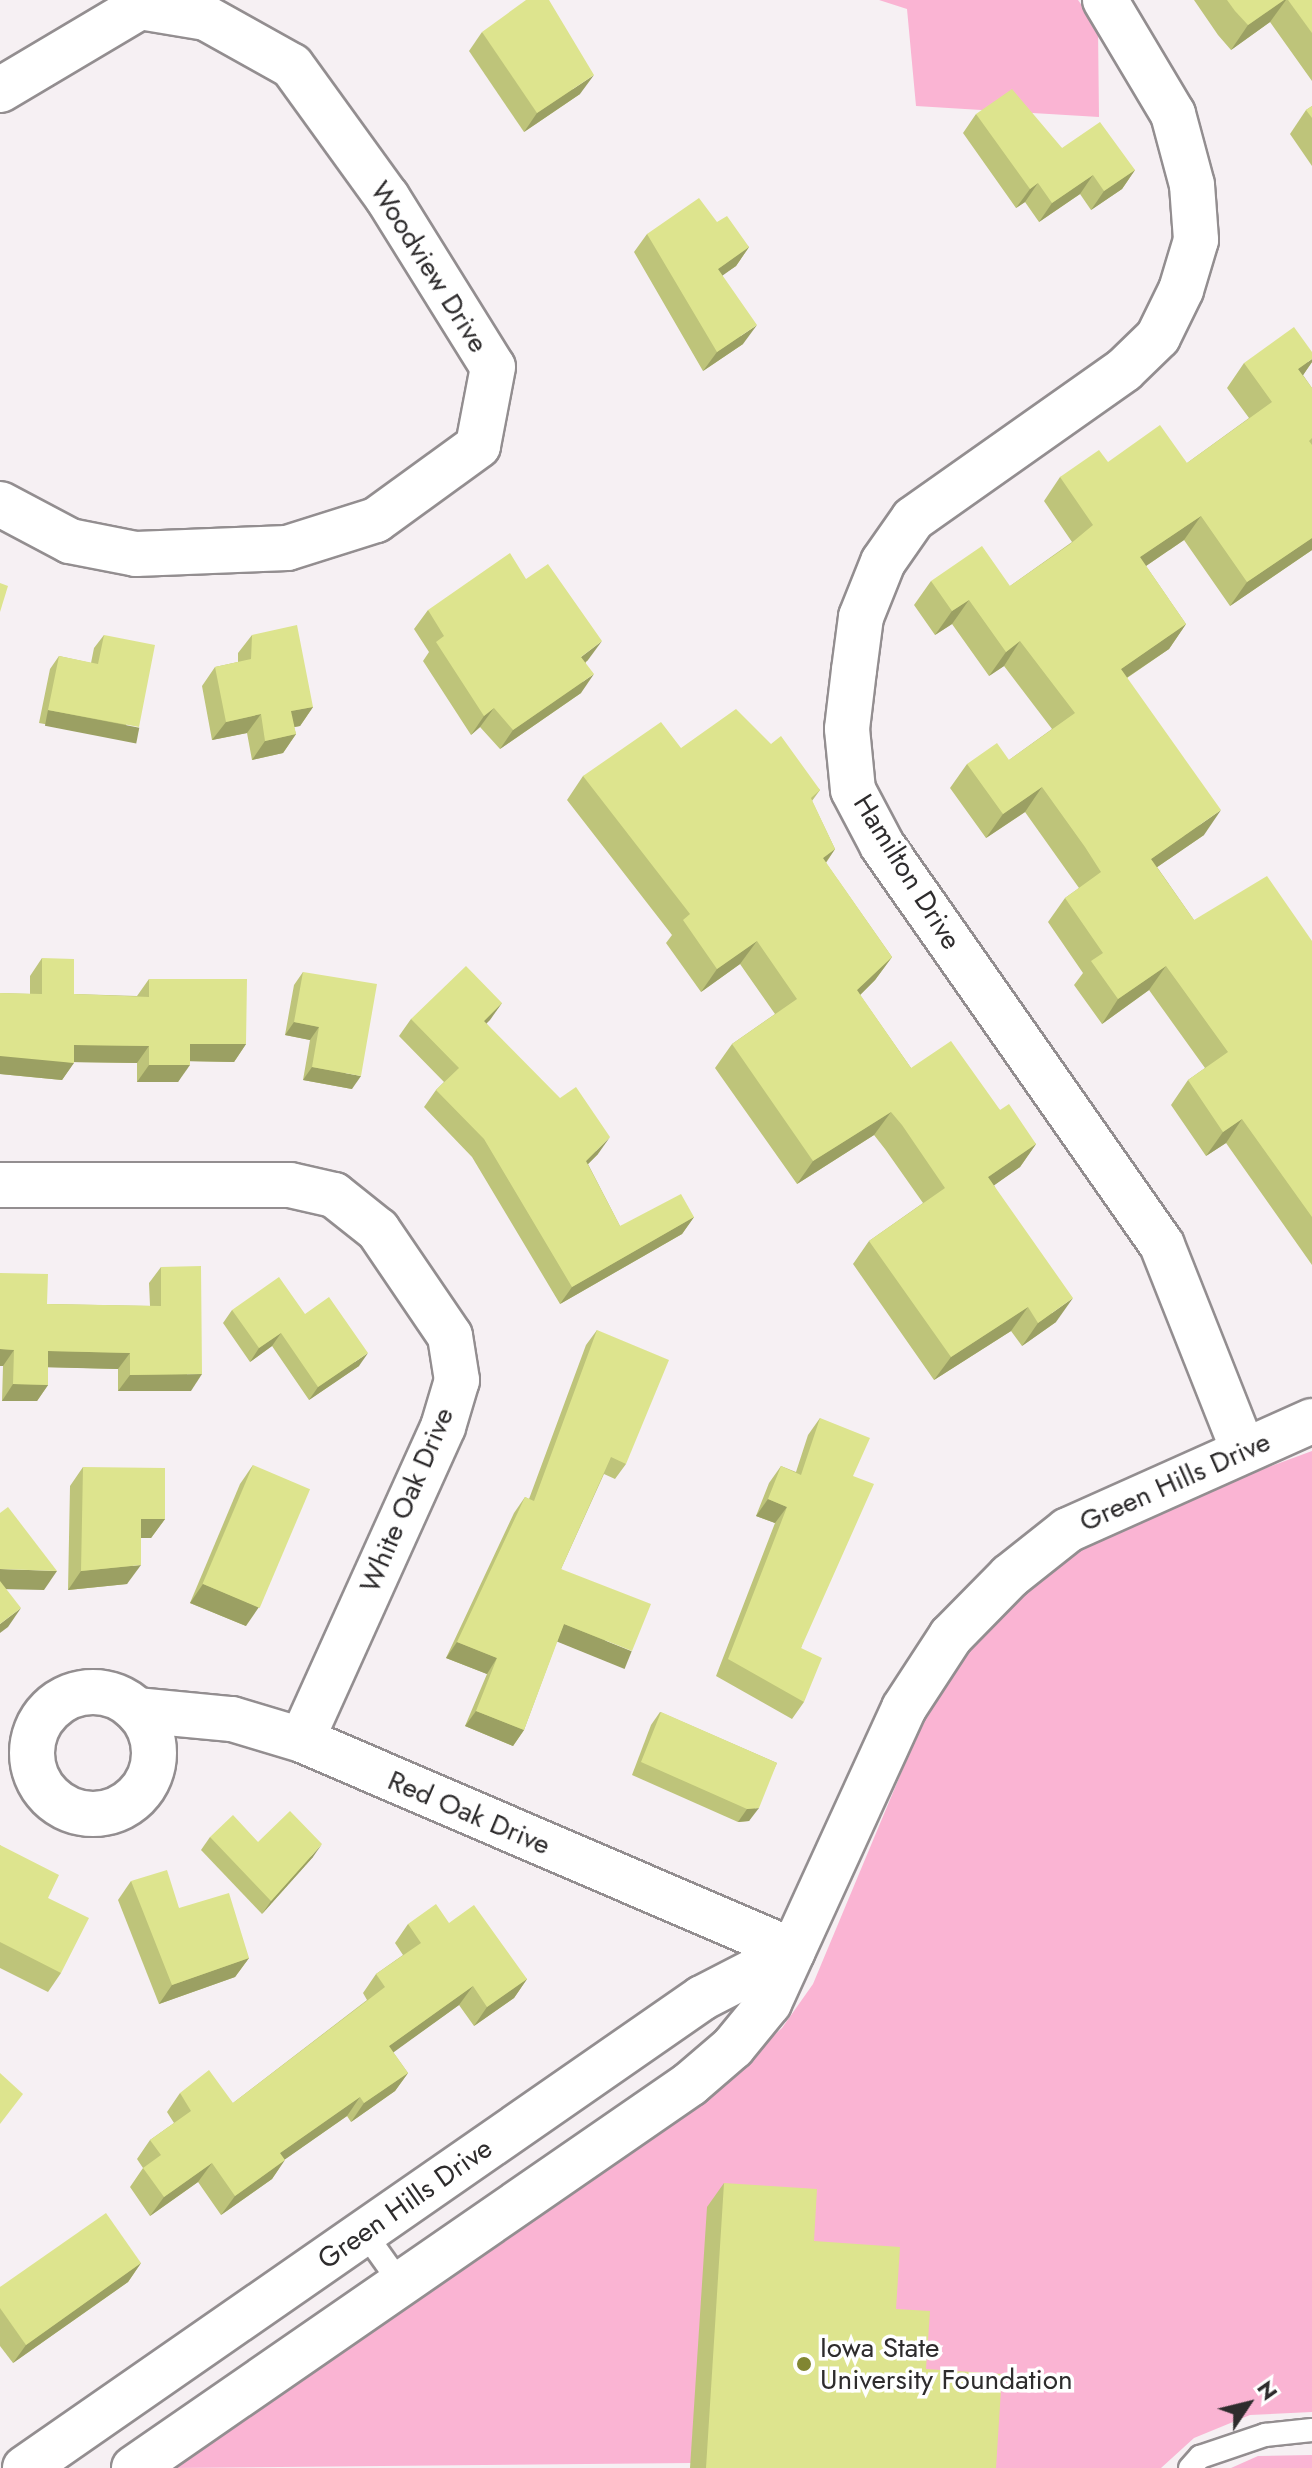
<!DOCTYPE html>
<style>
body{margin:0}
#map{position:relative;width:1312px;height:2468px;overflow:hidden;background:#f6f0f3;font-family:Jost,sans-serif}
div>[style]{position:absolute}
.green>*{inset:0;background:#fab4d3}
.roads{filter:drop-shadow(2px 0 #938e90) drop-shadow(-2px 0 #938e90) drop-shadow(0 2px #938e90) drop-shadow(0 -2px #938e90)}
.lane>*{height:22px;margin:-11px;padding:0 11px;transform-origin:11px;border-radius:11px;background:#fff}
.street>*{height:44px;margin:-22px;padding:0 22px;transform-origin:22px;border-radius:22px;background:#fff}
.street>.ring{margin:-22px;padding:0;box-sizing:content-box;background:none;border:44px solid #fff;border-radius:50%}
.wall>*{inset:0;background:#bec47a}
.shaded-wall>*{inset:0;background:#9ba063;transform-origin:0 0}
.building>*{inset:0;background:#dde48e;transform-origin:0 0}
.dots>*{width:22px;height:22px;translate:-50% -50%;box-sizing:border-box;border:4px solid #fff;border-radius:50%}
span{translate:-50% -50%;white-space:nowrap;text-align:center;line-height:1.15;-webkit-text-stroke:7px #fff;paint-order:stroke}
.street-label{font-size:28px;color:#2e2c2d}
.poi-label{font-size:28px;color:#2e2c2d}
.left{translate:0 -50%;text-align:left}
.north{position:absolute;left:1208px;top:2364px;width:80px;height:80px;-webkit-text-stroke:6px #fff;paint-order:stroke;rotate:55deg;font-size:22px;font-weight:700;line-height:32px;text-align:center;color:#2e2c2d}
.north::after{content:'';display:block;margin:auto;width:28px;height:36px;background:#2e2c2d;clip-path:polygon(50% 0,100% 100%,50% 72%,0 100%)}
</style>
<div id="map">
<div class="green">
<i style="clip-path:polygon(879px 0,1078px 0,1098px 28px,1099px 117px,916px 106px,907px 9px)"></i>
<i style="clip-path:polygon(1312px 1451px,1312px 2412px,1250px 2415px,1194px 2438px,1161px 2468px,980px 2468px,708px 2207px,691px 2463px,173px 2468px,737px 2069px,782px 2028px,813px 1984px,922px 1723px,964px 1651px,1015px 1601px,1088px 1545px,1168px 1504px)"></i>
<i style="clip-path:polygon(1312px 2455px,1312px 2468px,1231px 2468px,1258px 2456px)"></i>
</div>
<div class="roads">
<div class="lane">
<i style="left:364px;top:2232px;width:64px;rotate:54.6deg"></i>
<i style="left:1190px;top:2468px;width:15px;rotate:-48deg"></i>
<i style="left:1200px;top:2457px;width:69px;rotate:-18.7deg"></i>
<i style="left:1265px;top:2435px;width:47px;rotate:-6.1deg"></i>
</div>
<div class="street">
<i style="left:1105px;top:0;width:133px;rotate:59.2deg"></i>
<i style="left:1173px;top:114px;width:73px;rotate:75deg"></i>
<i style="left:1192px;top:185px;width:55px;rotate:85.8deg"></i>
<i style="left:1196px;top:240px;width:52px;rotate:106.7deg"></i>
<i style="left:1181px;top:290px;width:52px;rotate:116.1deg"></i>
<i style="left:1158px;top:337px;width:47px;rotate:135.9deg"></i>
<i style="left:1124px;top:370px;width:258px;rotate:144.8deg"></i>
<i style="left:913px;top:519px;width:52px;rotate:124.9deg"></i>
<i style="left:883px;top:562px;width:59px;rotate:111.8deg"></i>
<i style="left:861px;top:617px;width:53px;rotate:97.5deg"></i>
<i style="left:854px;top:670px;width:59px;rotate:96.8deg"></i>
<i style="left:847px;top:729px;width:61px;rotate:84.4deg"></i>
<i style="left:853px;top:790px;width:62px;rotate:62.2deg"></i>
<i style="left:882px;top:845px;width:488px;rotate:55deg"></i>
<i style="left:1162px;top:1245px;width:220px;rotate:68.4deg"></i>
<i style="left:0;top:90px;width:163px;rotate:-30.7deg"></i>
<i style="left:140px;top:7px;width:67px;rotate:9.5deg"></i>
<i style="left:206px;top:18px;width:98px;rotate:29.2deg"></i>
<i style="left:292px;top:66px;width:162px;rotate:54.1deg"></i>
<i style="left:387px;top:197px;width:200px;rotate:58.1deg"></i>
<i style="left:493px;top:367px;width:80px;rotate:100.8deg"></i>
<i style="left:478px;top:446px;width:126px;rotate:144deg"></i>
<i style="left:376px;top:520px;width:93px;rotate:162.5deg"></i>
<i style="left:287px;top:548px;width:151px;rotate:177.7deg"></i>
<i style="left:136px;top:554px;width:67px;rotate:-168.9deg"></i>
<i style="left:70px;top:541px;width:79px;rotate:-152.1deg"></i>
<i style="left:0;top:1185px;width:290px"></i>
<i style="left:290px;top:1185px;width:45px;rotate:12.8deg"></i>
<i style="left:334px;top:1195px;width:56px;rotate:38.5deg"></i>
<i style="left:378px;top:1230px;width:128px;rotate:55.8deg"></i>
<i style="left:450px;top:1336px;width:45px;rotate:81deg"></i>
<i style="left:457px;top:1380px;width:49px;rotate:106.6deg"></i>
<i style="left:443px;top:1427px;width:343px;rotate:114.3deg"></i>
<i class="ring" style="left:32px;top:1692px;width:78px;height:78px"></i>
<i style="left:136px;top:1710px;width:96px;rotate:5.4deg"></i>
<i style="left:232px;top:1719px;width:73px;rotate:16.7deg"></i>
<i style="left:302px;top:1740px;width:534px;rotate:23.25deg"></i>
<i style="left:25px;top:2468px;width:824px;rotate:-34.77deg"></i>
<i style="left:702px;top:1998px;width:102px;rotate:-27.3deg"></i>
<i style="left:134px;top:2468px;width:676px;rotate:-34.63deg"></i>
<i style="left:690px;top:2084px;width:57px;rotate:-40.7deg"></i>
<i style="left:733px;top:2047px;width:57px;rotate:-50.7deg"></i>
<i style="left:769px;top:2003px;width:324px;rotate:-65.4deg"></i>
<i style="left:904px;top:1708px;width:86px;rotate:-56.9deg"></i>
<i style="left:951px;top:1636px;width:84px;rotate:-45.5deg"></i>
<i style="left:1010px;top:1576px;width:74px;rotate:-38.4deg"></i>
<i style="left:1068px;top:1530px;width:267px;rotate:-24.1deg"></i>
</div>
</div>
<div class="wall">
<i style="clip-path:polygon(1194px 0,1312px 0,1312px 81px,1270px 22px,1231px 50px,1218px 35px)"></i>
<i style="clip-path:polygon(482px 32px,580px 94px,524px 132px,469px 51px)"></i>
<i style="clip-path:polygon(1312px 106px,1312px 166px,1290px 134px,1306px 110px)"></i>
<i style="clip-path:polygon(976px 114px,1062px 148px,1135px 170px,1122px 189px,1091px 210px,1080px 194px,1039px 222px,1025px 202px,1016px 208px,963px 133px)"></i>
<i style="clip-path:polygon(717px 222px,749px 247px,736px 266px,722px 275px,743px 344px,703px 371px,634px 252px,647px 234px)"></i>
<i style="clip-path:polygon(1312px 362px,1303px 375px,1312px 388px,1312px 550px,1230px 606px,1184px 540px,1146px 566px,1186px 624px,1169px 649px,1127px 678px,1204px 835px,1157px 867px,1194px 920px,1312px 941px,1312px 1265px,1226px 1143px,1206px 1156px,1171px 1105px,1188px 1080px,1205px 1068px,1149px 990px,1102px 1024px,1074px 985px,1083px 973px,1048px 922px,1065px 898px,1079px 888px,1025px 812px,986px 838px,950px 788px,967px 764px,1009px 760px,1052px 729px,1004px 666px,989px 676px,952px 624px,935px 635px,914px 605px,931px 581px,1010px 586px,1072px 542px,1044px 501px,1060px 477px,1108px 462px,1187px 463px,1249px 418px,1227px 388px,1244px 363px)"></i>
<i style="clip-path:polygon(428px 610px,588px 660px,586px 662px,581px 693px,500px 749px,480px 727px,471px 735px,423px 661px,429px 652px,414px 629px)"></i>
<i style="clip-path:polygon(104px 635px,130px 740px,39px 723px,50px 669px,59px 656px,91px 663px,94px 648px)"></i>
<i style="clip-path:polygon(252px 635px,313px 707px,300px 726px,294px 727px,296px 734px,283px 753px,252px 760px,247px 733px,212px 740px,202px 686px,215px 667px,238px 662px,238px 653px)"></i>
<i style="clip-path:polygon(771px 744px,820px 790px,812px 801px,835px 849px,826px 863px,892px 957px,875px 980px,860px 995px,911px 1068px,1000px 1110px,1036px 1144px,1020px 1167px,994px 1185px,1056px 1322px,1022px 1346px,1011px 1331px,934px 1380px,853px 1264px,869px 1241px,923px 1203px,885px 1149px,874px 1135px,797px 1184px,715px 1068px,732px 1044px,775px 1014px,740px 964px,701px 992px,666px 943px,672px 935px,567px 800px,583px 776px,681px 748px)"></i>
<i style="clip-path:polygon(42px 958px,74px 994px,137px 996px,149px 979px,246px 1044px,234px 1062px,190px 1061px,178px 1082px,137px 1082px,137px 1063px,74px 1062px,62px 1080px,0 1074px,0 993px,30px 994px,30px 976px)"></i>
<i style="clip-path:polygon(303px 972px,352px 1089px,303px 1080px,310px 1040px,285px 1035px,294px 985px)"></i>
<i style="clip-path:polygon(502px 1003px,486px 1023px,598px 1154px,588px 1164px,620px 1226px,694px 1217px,682px 1234px,560px 1304px,472px 1157px,424px 1107px,436px 1090px,444px 1082px,399px 1036px,411px 1019px)"></i>
<i style="clip-path:polygon(161px 1267px,191px 1391px,118px 1391px,118px 1369px,48px 1367px,48px 1385px,37px 1401px,2px 1401px,3px 1366px,0 1366px,0 1273px,47px 1304px,150px 1306px,149px 1283px)"></i>
<i style="clip-path:polygon(232px 1310px,305px 1314px,359px 1366px,309px 1400px,272px 1346px,250px 1362px,223px 1323px)"></i>
<i style="clip-path:polygon(597px 1330px,626px 1464px,615px 1479px,604px 1474px,561px 1569px,622px 1667px,557px 1641px,524px 1730px,513px 1746px,465px 1726px,487px 1674px,446px 1658px,514px 1513px,525px 1497px,529px 1499px,586px 1345px)"></i>
<i style="clip-path:polygon(820px 1418px,853px 1476px,801px 1648px,804px 1702px,792px 1719px,716px 1676px,775px 1523px,756px 1516px,769px 1483px,781px 1466px,796px 1472px,808px 1435px)"></i>
<i style="clip-path:polygon(253px 1465px,246px 1626px,190px 1603px,240px 1484px)"></i>
<i style="clip-path:polygon(83px 1467px,165px 1519px,151px 1538px,141px 1538px,127px 1584px,68px 1590px,70px 1486px)"></i>
<i style="clip-path:polygon(660px 1712px,777px 1763px,749px 1821px,738px 1822px,632px 1775px,651px 1725px)"></i>
<i style="clip-path:polygon(210px 1837px,258px 1842px,313px 1857px,262px 1914px,201px 1850px)"></i>
<i style="clip-path:polygon(0 1845px,48px 1898px,61px 1973px,48px 1992px,0 1968px)"></i>
<i style="clip-path:polygon(131px 1881px,179px 1908px,249px 1958px,235px 1977px,159px 2004px,118px 1900px)"></i>
<i style="clip-path:polygon(449px 1923px,527px 1979px,514px 1998px,474px 2026px,459px 2005px,393px 2052px,408px 2073px,395px 2091px,351px 2122px,347px 2116px,285px 2159px,272px 2179px,221px 2215px,198px 2182px,150px 2216px,130px 2187px,143px 2168px,137px 2159px,150px 2140px,174px 2123px,167px 2112px,180px 2093px,233px 2103px,367px 2000px,363px 1993px,376px 1974px,403px 1955px,395px 1943px,408px 1924px)"></i>
<i style="clip-path:polygon(724px 2183px,814px 2241px,896px 2309px,926px 2369px,996px 2468px,690px 2468px,707px 2207px)"></i>
<i style="clip-path:polygon(141px 2263px,128px 2282px,13px 2363px,0 2346px,0 2287px)"></i>
</div>
<div class="shaded-wall">
<i style="clip-path:polygon(1284px 0,1286px 0,1270px 22px,1231px 50px,1248px 25px)"></i>
<i style="clip-path:polygon(594px 75px,580px 94px,524px 132px,537px 113px)"></i>
<i style="clip-path:polygon(1135px 170px,1122px 189px,1091px 210px,1104px 191px)"></i>
<i style="clip-path:polygon(1093px 175px,1080px 194px,1039px 222px,1052px 203px)"></i>
<i style="clip-path:polygon(1038px 183px,1025px 202px,1016px 208px,1030px 189px)"></i>
<i style="clip-path:polygon(749px 247px,736px 266px,705px 288px,718px 269px)"></i>
<i style="clip-path:polygon(757px 325px,743px 344px,703px 371px,717px 352px)"></i>
<i style="clip-path:polygon(1312px 359px,1312px 362px,1299px 381px,1298px 369px)"></i>
<i style="clip-path:polygon(1201px 516px,1184px 540px,1124px 581px,1140px 557px)"></i>
<i style="clip-path:polygon(1312px 538px,1312px 550px,1230px 606px,1247px 582px)"></i>
<i style="clip-path:polygon(969px 600px,952px 624px,935px 635px,952px 611px)"></i>
<i style="clip-path:polygon(1186px 624px,1169px 649px,1104px 693px,1121px 669px)"></i>
<i style="clip-path:polygon(602px 641px,588px 660px,568px 675px,581px 657px)"></i>
<i style="clip-path:polygon(1020px 641px,1004px 666px,989px 676px,1006px 652px)"></i>
<i style="clip-path:polygon(594px 674px,581px 693px,500px 749px,513px 730px)"></i>
<i style="clip-path:polygon(313px 707px,300px 726px,278px 730px,291px 711px)"></i>
<i style="clip-path:polygon(494px 708px,480px 727px,471px 735px,484px 716px)"></i>
<i style="left:48px;top:710px;width:93px;height:16px;rotate:11deg"></i>
<i style="clip-path:polygon(261px 714px,247px 733px,212px 740px,226px 722px)"></i>
<i style="clip-path:polygon(296px 734px,283px 753px,252px 760px,265px 741px)"></i>
<i style="clip-path:polygon(1042px 787px,1025px 812px,986px 838px,1003px 814px)"></i>
<i style="clip-path:polygon(1221px 810px,1204px 835px,1134px 883px,1151px 859px)"></i>
<i style="clip-path:polygon(835px 849px,819px 872px,823px 858px)"></i>
<i style="clip-path:polygon(757px 941px,740px 964px,701px 992px,717px 969px)"></i>
<i style="clip-path:polygon(892px 957px,875px 980px,841px 1014px,857px 990px)"></i>
<i style="clip-path:polygon(1166px 966px,1149px 990px,1102px 1024px,1118px 999px)"></i>
<i style="clip-path:polygon(502px 1003px,490px 1020px,472px 1038px,484px 1021px)"></i>
<i style="clip-path:polygon(294px 1022px,319px 1027px,310px 1040px,285px 1035px)"></i>
<i style="clip-path:polygon(190px 1044px,246px 1044px,234px 1062px,178px 1061px)"></i>
<i style="clip-path:polygon(74px 1045px,149px 1046px,137px 1063px,66px 1062px,74px 1063px,62px 1080px,0 1074px,0 1056px)"></i>
<i style="clip-path:polygon(149px 1065px,190px 1065px,178px 1082px,137px 1082px)"></i>
<i style="clip-path:polygon(312px 1067px,361px 1076px,352px 1089px,303px 1080px)"></i>
<i style="clip-path:polygon(891px 1112px,874px 1135px,797px 1184px,813px 1161px)"></i>
<i style="clip-path:polygon(1242px 1119px,1226px 1143px,1206px 1156px,1223px 1132px)"></i>
<i style="clip-path:polygon(610px 1137px,598px 1154px,574px 1178px,586px 1161px)"></i>
<i style="clip-path:polygon(1036px 1144px,1020px 1167px,972px 1201px,988px 1177px)"></i>
<i style="clip-path:polygon(694px 1217px,682px 1234px,560px 1304px,572px 1287px)"></i>
<i style="clip-path:polygon(1073px 1298px,1056px 1322px,1022px 1346px,1038px 1323px)"></i>
<i style="clip-path:polygon(1028px 1307px,1011px 1331px,934px 1380px,951px 1357px)"></i>
<i style="clip-path:polygon(281px 1333px,272px 1346px,250px 1362px,259px 1348px)"></i>
<i style="clip-path:polygon(0 1349px,14px 1350px,3px 1366px,0 1366px)"></i>
<i style="clip-path:polygon(48px 1351px,130px 1353px,118px 1369px,36px 1367px)"></i>
<i style="clip-path:polygon(368px 1353px,359px 1366px,309px 1400px,318px 1387px)"></i>
<i style="clip-path:polygon(202px 1374px,191px 1391px,118px 1391px,130px 1375px)"></i>
<i style="clip-path:polygon(13px 1384px,48px 1385px,37px 1401px,2px 1401px)"></i>
<i style="clip-path:polygon(768px 1499px,787px 1507px,775px 1523px,756px 1516px)"></i>
<i style="clip-path:polygon(141px 1519px,165px 1519px,151px 1538px,128px 1538px)"></i>
<i style="clip-path:polygon(141px 1565px,127px 1584px,68px 1590px,81px 1571px)"></i>
<i style="clip-path:polygon(0 1569px,57px 1571px,44px 1590px,0 1589px)"></i>
<i style="clip-path:polygon(203px 1584px,259px 1607px,246px 1626px,190px 1603px)"></i>
<i style="clip-path:polygon(21px 1608px,8px 1627px,0 1633px,0 1624px)"></i>
<i style="left:564px;top:1624px;width:73px;height:19px;rotate:22deg"></i>
<i style="clip-path:polygon(457px 1642px,497px 1658px,487px 1674px,446px 1658px)"></i>
<i style="clip-path:polygon(476px 1711px,524px 1730px,513px 1746px,465px 1726px)"></i>
<i style="clip-path:polygon(759px 1808px,749px 1821px,738px 1822px,747px 1809px)"></i>
<i style="clip-path:polygon(322px 1844px,313px 1857px,262px 1914px,271px 1901px)"></i>
<i style="clip-path:polygon(249px 1958px,235px 1977px,159px 2004px,172px 1985px)"></i>
<i style="clip-path:polygon(527px 1979px,514px 1998px,474px 2026px,487px 2007px)"></i>
<i style="clip-path:polygon(473px 1986px,459px 2005px,376px 2065px,389px 2046px)"></i>
<i style="clip-path:polygon(408px 2073px,395px 2091px,351px 2122px,364px 2103px)"></i>
<i style="clip-path:polygon(360px 2097px,347px 2116px,267px 2172px,280px 2153px)"></i>
<i style="clip-path:polygon(285px 2160px,272px 2179px,221px 2215px,235px 2196px)"></i>
<i style="clip-path:polygon(212px 2163px,198px 2182px,150px 2216px,164px 2197px)"></i>
<i style="clip-path:polygon(141px 2263px,128px 2282px,13px 2363px,26px 2345px)"></i>
</div>
<div class="building">
<i style="clip-path:polygon(526px 0,549px 0,594px 75px,537px 113px,482px 32px)"></i>
<i style="clip-path:polygon(1227px 0,1284px 0,1248px 25px,1235px 11px)"></i>
<i style="clip-path:polygon(1288px 0,1312px 0,1312px 33px)"></i>
<i style="clip-path:polygon(1012px 89px,1062px 148px,1100px 122px,1135px 170px,1104px 191px,1093px 175px,1052px 203px,1038px 183px,1030px 189px,976px 114px)"></i>
<i style="clip-path:polygon(1312px 106px,1312px 118px,1306px 110px)"></i>
<i style="clip-path:polygon(699px 198px,717px 222px,727px 216px,749px 247px,718px 269px,757px 325px,717px 352px,647px 234px)"></i>
<i style="clip-path:polygon(1294px 327px,1312px 352px,1312px 359px,1298px 369px,1312px 388px,1312px 438px,1309px 441px,1312px 445px,1312px 538px,1247px 582px,1201px 516px,1140px 557px,1186px 624px,1121px 669px,1221px 810px,1151px 859px,1194px 920px,1267px 876px,1312px 941px,1312px 1217px,1242px 1119px,1223px 1132px,1188px 1080px,1228px 1052px,1166px 966px,1118px 999px,1091px 961px,1103px 953px,1065px 898px,1101px 872px,1085px 847px,1042px 787px,1003px 814px,967px 764px,997px 743px,1009px 760px,1075px 713px,1020px 641px,1006px 652px,969px 600px,952px 611px,931px 581px,982px 546px,1010px 586px,1069px 545px,1093px 525px,1060px 477px,1099px 450px,1108px 462px,1160px 425px,1187px 463px,1272px 402px,1244px 363px)"></i>
<i style="clip-path:polygon(510px 553px,526px 579px,548px 564px,602px 641px,581px 657px,594px 674px,513px 730px,494px 708px,484px 716px,436px 642px,444px 636px,428px 610px)"></i>
<i style="clip-path:polygon(0 583px,8px 586px,0 612px)"></i>
<i style="clip-path:polygon(297px 625px,313px 707px,291px 711px,296px 734px,265px 741px,261px 714px,226px 722px,215px 667px,251px 659px,252px 635px)"></i>
<i style="clip-path:polygon(104px 635px,155px 645px,139px 727px,48px 710px,59px 656px,98px 664px)"></i>
<i style="clip-path:polygon(736px 709px,771px 744px,781px 736px,820px 790px,811px 798px,835px 849px,823px 858px,892px 957px,857px 990px,911px 1068px,951px 1041px,1000px 1110px,1009px 1104px,1036px 1144px,988px 1177px,1073px 1298px,1038px 1323px,1028px 1307px,951px 1357px,869px 1241px,945px 1188px,902px 1125px,891px 1112px,813px 1161px,732px 1044px,797px 999px,757px 941px,717px 969px,683px 920px,690px 914px,583px 776px,661px 722px,681px 748px)"></i>
<i style="clip-path:polygon(42px 958px,74px 959px,74px 994px,149px 997px,149px 979px,247px 979px,246px 1044px,190px 1044px,190px 1065px,149px 1065px,149px 1046px,74px 1045px,74px 1063px,0 1056px,0 993px,42px 994px)"></i>
<i style="clip-path:polygon(466px 966px,502px 1003px,484px 1021px,560px 1098px,576px 1087px,610px 1137px,586px 1161px,620px 1226px,681px 1194px,694px 1217px,572px 1287px,484px 1139px,436px 1090px,459px 1068px,411px 1019px)"></i>
<i style="clip-path:polygon(303px 972px,377px 984px,361px 1076px,312px 1067px,319px 1027px,294px 1022px)"></i>
<i style="clip-path:polygon(201px 1266px,202px 1374px,130px 1375px,130px 1353px,48px 1351px,48px 1385px,13px 1384px,14px 1350px,0 1349px,0 1273px,48px 1274px,47px 1304px,161px 1306px,161px 1267px)"></i>
<i style="clip-path:polygon(279px 1277px,305px 1314px,329px 1297px,368px 1353px,318px 1387px,281px 1333px,259px 1348px,232px 1310px)"></i>
<i style="clip-path:polygon(597px 1330px,669px 1360px,626px 1464px,611px 1457px,561px 1569px,651px 1604px,632px 1651px,564px 1624px,524px 1730px,476px 1711px,497px 1658px,457px 1642px,525px 1497px,534px 1501px)"></i>
<i style="clip-path:polygon(820px 1418px,870px 1438px,853px 1476px,874px 1484px,801px 1648px,822px 1658px,804px 1702px,728px 1659px,787px 1507px,768px 1499px,781px 1466px,801px 1475px)"></i>
<i style="left:253px;top:1465px;width:62px;height:129px;rotate:23deg"></i>
<i style="clip-path:polygon(83px 1467px,165px 1468px,165px 1519px,141px 1519px,141px 1565px,81px 1571px)"></i>
<i style="clip-path:polygon(8px 1507px,57px 1571px,0 1569px,0 1513px)"></i>
<i style="clip-path:polygon(0 1581px,21px 1608px,0 1624px)"></i>
<i style="clip-path:polygon(661px 1712px,777px 1763px,759px 1808px,747px 1809px,641px 1762px)"></i>
<i style="clip-path:polygon(290px 1811px,322px 1844px,271px 1901px,210px 1837px,233px 1815px,258px 1842px)"></i>
<i style="clip-path:polygon(0 1845px,59px 1875px,48px 1898px,89px 1918px,61px 1973px,0 1942px)"></i>
<i style="clip-path:polygon(167px 1870px,179px 1908px,229px 1893px,249px 1958px,172px 1985px,131px 1881px)"></i>
<i style="clip-path:polygon(436px 1904px,449px 1923px,474px 1905px,527px 1979px,487px 2007px,473px 1986px,389px 2046px,408px 2073px,364px 2103px,360px 2097px,280px 2153px,285px 2160px,235px 2196px,212px 2163px,164px 2197px,143px 2168px,161px 2155px,150px 2140px,191px 2111px,180px 2093px,209px 2070px,233px 2103px,385px 1987px,376px 1974px,421px 1943px,408px 1924px)"></i>
<i style="clip-path:polygon(0 2073px,23px 2094px,0 2124px)"></i>
<i style="clip-path:polygon(724px 2183px,817px 2189px,814px 2241px,900px 2247px,896px 2309px,930px 2311px,926px 2369px,1002px 2374px,996px 2468px,706px 2468px)"></i>
<i style="clip-path:polygon(106px 2213px,141px 2263px,26px 2345px,0 2308px,0 2287px)"></i>
</div>
<div class="dots">
<i style="left:804px;top:2364px;background:#818632"></i>
</div>
<div class="street-label">
<span style="left:429px;top:267px;rotate:58deg">Woodview Drive</span>
<span style="left:907px;top:872px;rotate:58deg">Hamilton Drive</span>
<span style="left:1175px;top:1482px;rotate:-24deg">Green Hills Drive</span>
<span style="left:407px;top:1500px;rotate:-67deg">White Oak Drive</span>
<span style="left:469px;top:1813px;rotate:23deg">Red Oak Drive</span>
<span style="left:405px;top:2204px;rotate:-35deg">Green Hills Drive</span>
</div>
<div class="poi-label">
<span class="left" style="left:820px;top:2364px">Iowa State<br>University Foundation</span>
</div>
<div class="north">N</div>
</div>
